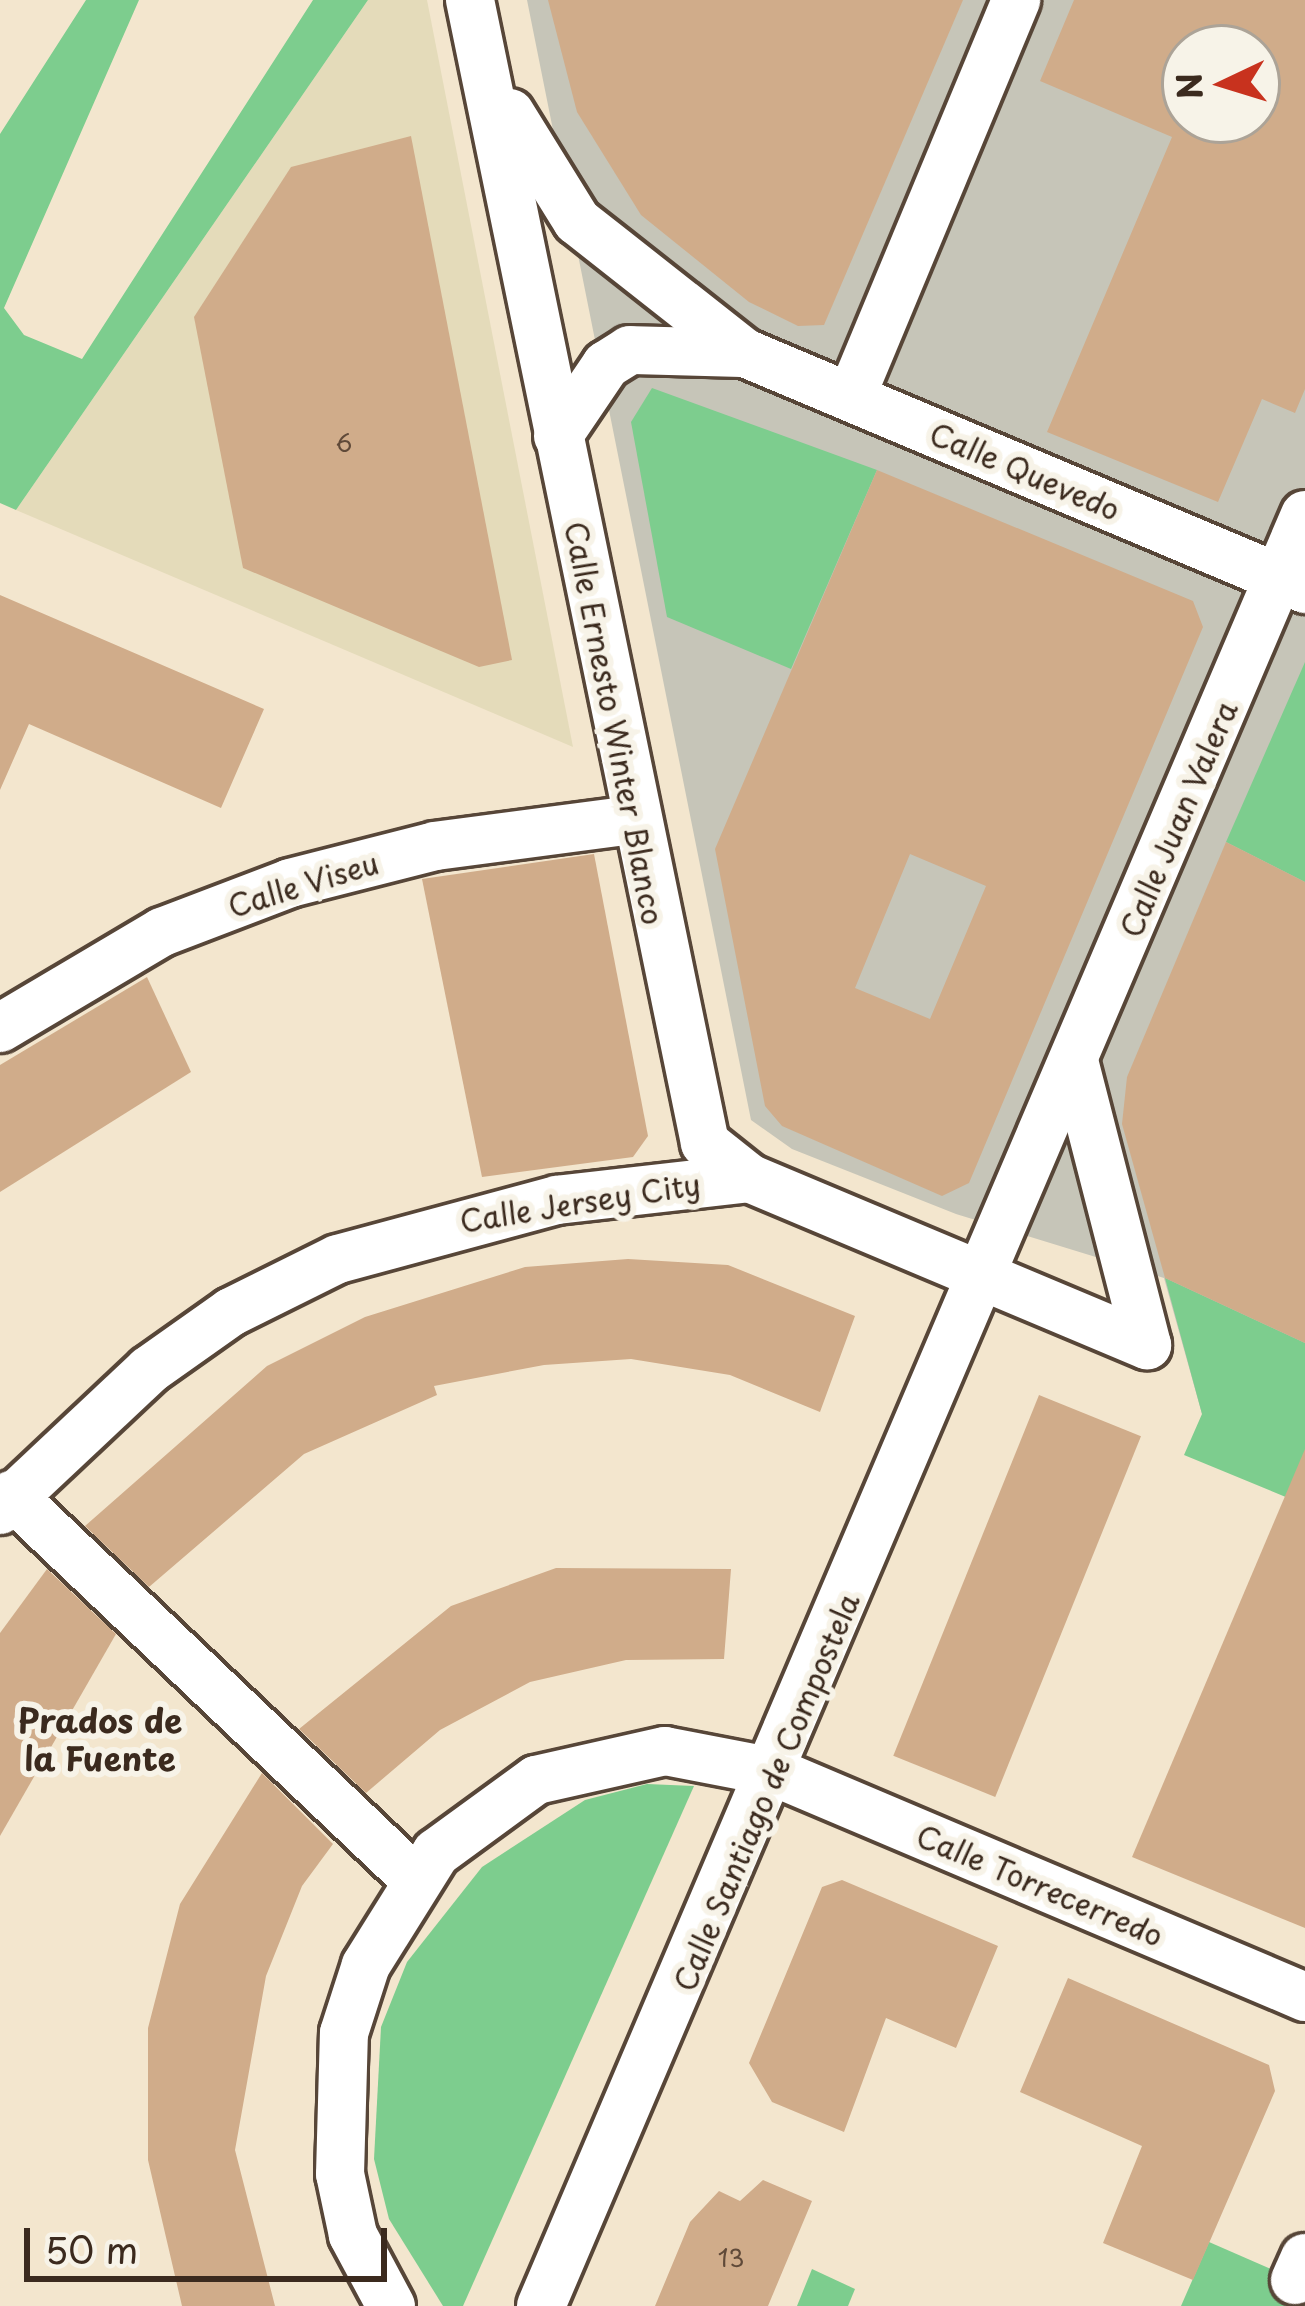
<!DOCTYPE html>
<style>
body{margin:0}
#map{position:relative;width:1305px;height:2306px;overflow:hidden;background:#f3e6ce;font-family:"Playpen Sans",sans-serif}
div>[style]{position:absolute}
.built>*{inset:0;background:#e4dbba}
.industrial>*{inset:0;background:#c6c5b8}
.green>*{inset:0;background:#7dcd8e}
.building>*{inset:0;background:#d0ac8a;transform-origin:0 0}
.roads{filter:drop-shadow(3px 0 #574638) drop-shadow(-3px 0 #574638) drop-shadow(0 3px #574638) drop-shadow(0 -3px #574638)}
.minor>*{height:48px;margin:-24px;padding:0 24px;transform-origin:24px;border-radius:24px;background:#fff}
span{translate:-50% -50%;white-space:nowrap;text-align:center;line-height:1.15;-webkit-text-stroke:12px #f7f3e8;paint-order:stroke}
.number-label{font-size:24px;color:#604a39}
.number-label span{-webkit-text-stroke-width:0}
.street-label{font-size:30px;color:#3b2a1e}
.neighbourhood-label{font-size:33px;color:#3b2a1e;font-weight:700}
.north{position:absolute;left:1161px;top:24px;width:120px;height:120px;box-sizing:border-box;background:#f7f3e8;border:3px solid #aca397;border-radius:50%;rotate:266deg;font-size:33px;font-weight:700;line-height:48px;text-align:center;color:#3b2a1e}
.north::after{content:'';display:block;margin:auto;width:42px;height:54px;background:#c8321e;clip-path:polygon(50% 0,100% 100%,50% 72%,0 100%)}
.scale{position:absolute;left:24px;top:2228px;width:363px;height:54px;box-sizing:border-box;border:6px solid #3b2a1e;border-top:0;padding-left:15px;font-size:36px;line-height:42px;white-space:nowrap;color:#3b2a1e;-webkit-text-stroke:9px #f7f3e8;paint-order:stroke}
</style>
<div id="map">
<div class="built">
<i style="clip-path:polygon(368px 0,427px 0,573px 747px,16px 510px)"></i>
</div>
<div class="industrial">
<i style="clip-path:polygon(evenodd,527px 0,1305px 0,1305px 1456px,1202px 1414px,1164px 1278px,956px 1214px,792px 1149px,751px 1120px,527px 0,1185px 48px,1257px 48px,1257px 120px,1185px 120px,1185px 48px)"></i>
</div>
<div class="green">
<i style="clip-path:polygon(86px 0,139px 0,4px 308px,24px 335px,82px 359px,313px 0,368px 0,16px 510px,0 503px,0 134px)"></i>
<i style="clip-path:polygon(652px 388px,877px 470px,791px 669px,667px 617px,631px 422px)"></i>
<i style="clip-path:polygon(1305px 662px,1305px 882px,1226px 842px)"></i>
<i style="clip-path:polygon(1165px 1278px,1305px 1343px,1305px 1505px,1184px 1455px,1202px 1414px)"></i>
<i style="clip-path:polygon(647px 1784px,694px 1786px,463px 2306px,443px 2306px,389px 2219px,374px 2159px,381px 2027px,407px 1962px,482px 1867px,585px 1800px)"></i>
<i style="clip-path:polygon(1209px 2242px,1305px 2284px,1305px 2306px,1181px 2306px)"></i>
<i style="clip-path:polygon(812px 2269px,855px 2289px,848px 2306px,797px 2306px)"></i>
</div>
<div class="building">
<i style="clip-path:polygon(548px 0,963px 0,824px 325px,798px 326px,749px 302px,641px 215px,577px 112px)"></i>
<i style="clip-path:polygon(evenodd,1074px 0,1305px 0,1305px 389px,1295px 413px,1262px 399px,1218px 502px,1047px 432px,1172px 137px,1040px 81px,1074px 0,1185px 48px,1257px 48px,1257px 120px,1185px 120px,1185px 48px)"></i>
<i style="clip-path:polygon(411px 136px,512px 660px,479px 667px,243px 568px,194px 317px,291px 167px)"></i>
<i style="clip-path:polygon(evenodd,877px 470px,1193px 601px,1203px 627px,969px 1183px,942px 1196px,782px 1126px,765px 1106px,715px 849px,877px 470px,910px 854px,986px 886px,930px 1019px,855px 988px,910px 854px)"></i>
<i style="clip-path:polygon(0 595px,264px 709px,221px 808px,29px 724px,0 790px)"></i>
<i style="clip-path:polygon(1226px 842px,1305px 882px,1305px 1343px,1165px 1278px,1122px 1124px,1127px 1077px)"></i>
<i style="clip-path:polygon(594px 854px,648px 1136px,633px 1157px,482px 1177px,422px 879px)"></i>
<i style="clip-path:polygon(147px 977px,191px 1072px,0 1192px,0 1065px)"></i>
<i style="clip-path:polygon(628px 1259px,728px 1265px,855px 1316px,820px 1412px,730px 1375px,631px 1359px,544px 1365px,434px 1386px,437px 1395px,304px 1454px,149px 1587px,85px 1526px,267px 1366px,365px 1317px,525px 1267px)"></i>
<i style="left:1039px;top:1395px;width:110px;height:389px;rotate:22deg"></i>
<i style="clip-path:polygon(1305px 1449px,1305px 1928px,1132px 1857px)"></i>
<i style="clip-path:polygon(556px 1568px,731px 1569px,724px 1659px,626px 1660px,530px 1682px,440px 1730px,366px 1793px,299px 1729px,451px 1606px)"></i>
<i style="clip-path:polygon(47px 1569px,116px 1634px,0 1836px,0 1633px)"></i>
<i style="clip-path:polygon(262px 1773px,333px 1844px,302px 1886px,266px 1976px,235px 2150px,275px 2306px,182px 2306px,148px 2160px,148px 2028px,180px 1904px)"></i>
<i style="clip-path:polygon(842px 1880px,998px 1946px,956px 2048px,886px 2018px,844px 2132px,772px 2102px,749px 2063px,822px 1887px)"></i>
<i style="clip-path:polygon(1068px 1978px,1269px 2065px,1275px 2091px,1193px 2280px,1103px 2243px,1142px 2146px,1020px 2092px)"></i>
<i style="clip-path:polygon(763px 2180px,812px 2201px,768px 2306px,655px 2306px,690px 2222px,719px 2191px,740px 2201px)"></i>
</div>
<div class="roads">
<div class="minor">
<i style="left:470px;top:0;width:1167px;rotate:78.38deg"></i>
<i style="left:705px;top:1143px;width:56px;rotate:38.5deg"></i>
<i style="left:749px;top:1178px;width:432px;rotate:22.8deg"></i>
<i style="left:1147px;top:1345px;width:294px;rotate:-104.4deg"></i>
<i style="left:510px;top:113px;width:127px;rotate:58.2deg"></i>
<i style="left:577px;top:221px;width:214px;rotate:38.2deg"></i>
<i style="left:745px;top:353px;width:608px;rotate:22.85deg"></i>
<i style="left:851px;top:397px;width:430px;rotate:-67.4deg"></i>
<i style="left:558px;top:436px;width:86px;rotate:-55.9deg"></i>
<i style="left:606px;top:365px;width:28px;rotate:-32deg"></i>
<i style="left:630px;top:350px;width:115px;rotate:1.5deg"></i>
<i style="left:0;top:1028px;width:188px;rotate:-30.7deg"></i>
<i style="left:162px;top:932px;width:137px;rotate:-20.9deg"></i>
<i style="left:290px;top:883px;width:150px;rotate:-14.3deg"></i>
<i style="left:435px;top:846px;width:200px;rotate:-7.5deg"></i>
<i style="left:11px;top:1495px;width:560px;rotate:43.55deg"></i>
<i style="left:0;top:1510px;width:204px;rotate:-43.2deg"></i>
<i style="left:149px;top:1370px;width:100px;rotate:-35.3deg"></i>
<i style="left:231px;top:1312px;width:119px;rotate:-26.4deg"></i>
<i style="left:338px;top:1259px;width:227px;rotate:-15.1deg"></i>
<i style="left:557px;top:1200px;width:193px;rotate:-6.5deg"></i>
<i style="left:1295px;top:2280px;width:24px;rotate:-66deg"></i>
<i style="left:391px;top:2306px;width:81px;rotate:-118.2deg"></i>
<i style="left:353px;top:2235px;width:62px;rotate:-102deg"></i>
<i style="left:340px;top:2174px;width:141px;rotate:-88.4deg"></i>
<i style="left:344px;top:2033px;width:71px;rotate:-72.1deg"></i>
<i style="left:366px;top:1965px;width:132px;rotate:-58deg"></i>
<i style="left:436px;top:1853px;width:124px;rotate:-36.1deg"></i>
<i style="left:536px;top:1780px;width:132px;rotate:-12.7deg"></i>
<i style="left:665px;top:1751px;width:111px;rotate:10.9deg"></i>
<i style="left:774px;top:1772px;width:577px;rotate:22.96deg"></i>
<i style="left:541px;top:2306px;width:1947px;rotate:-66.9deg"></i>
</div>
</div>
<div class="number-label">
<span style="left:344px;top:443px">6</span>
<span style="left:731px;top:2258px">13</span>
</div>
<div class="street-label">
<span style="left:1025px;top:471px;rotate:23deg">Calle Quevedo</span>
<span style="left:615px;top:723px;rotate:79deg">Calle Ernesto Winter Blanco</span>
<span style="left:1178px;top:819px;rotate:-67deg">Calle Juan Valera</span>
<span style="left:303px;top:884px;rotate:-17deg">Calle Viseu</span>
<span style="left:580px;top:1202px;rotate:-9deg">Calle Jersey City</span>
<span style="left:766px;top:1792px;rotate:-67deg">Calle Santiago de Compostela</span>
<span style="left:1040px;top:1885px;rotate:23deg">Calle Torrecerredo</span>
</div>
<div class="neighbourhood-label">
<span style="left:100px;top:1739px">Prados de<br>la Fuente</span>
</div>
<div class="north">N</div>
<div class="scale">50 m</div>
</div>
